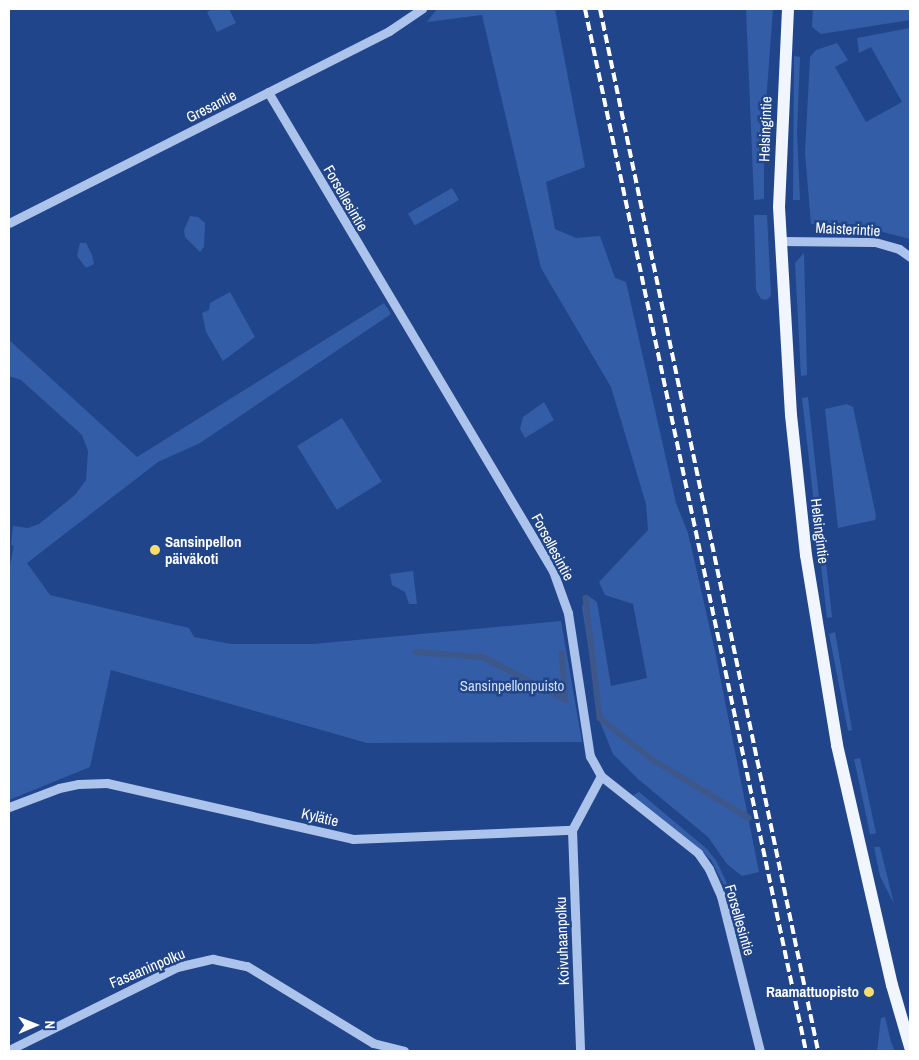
<!DOCTYPE html>
<meta charset="utf-8">
<style>
body{margin:0}
#map{position:relative;width:919px;height:1060px;overflow:hidden;background:#20458a;font-family:"Archivo Narrow",sans-serif}
div>[style]{position:absolute}
.green>*{inset:0;background:#345da7;transform-origin:0 0}
.stream>*{height:5.5px;margin:-2.75px;padding:0 2.75px;transform-origin:2.75px;border-radius:2.75px;background:#3d578a}
.minor>*{height:9px;margin:-4.5px;padding:0 4.5px;transform-origin:4.5px;border-radius:4.5px;background:#acc3eb}
.major>*{height:12px;margin:-6px;padding:0 6px;transform-origin:6px;border-radius:6px;background:#f0f5fe}
.rail>*{height:4px;margin-top:-2px;transform-origin:0;background:repeating-linear-gradient(90deg,#fff 0 9px,transparent 0 13px)}
.dots>*{width:14px;height:14px;translate:-50% -50%;box-sizing:border-box;border:2px solid #20458a;border-radius:50%}
span{translate:-50% -50%;white-space:nowrap;text-align:center;line-height:1.15;-webkit-text-stroke:5px #20458a;paint-order:stroke}
.street-label{font-size:15px;color:#fff}
.poi-label{font-size:15px;color:#fff;font-weight:700}
.left{translate:0 -50%;text-align:left}
.right{translate:-100% -50%;text-align:right}
.park-label{font-size:15px;color:#d1dff8}
.frame{position:absolute;inset:0;border:10px solid #fff;pointer-events:none}
.north{position:absolute;left:10px;top:1000px;width:50px;height:50px;-webkit-text-stroke:4px #20458a;paint-order:stroke;rotate:89deg;font-size:14px;font-weight:700;line-height:20px;text-align:center;color:#fff}
.north::after{content:'';display:block;margin:auto;width:18px;height:22px;background:#fff;clip-path:polygon(50% 0,100% 100%,50% 72%,0 100%)}
</style>
<div id="map">
<div class="green">
<i style="clip-path:polygon(213px 9px,229px 9px,236px 23px,217px 32px,207px 12px)"></i>
<i style="clip-path:polygon(437px 9px,555px 9px,585px 167px,546px 182px,555px 229px,576px 238px,600px 236px,615px 278px,626px 282px,676px 503px,688px 533px,715px 651px,759px 872px,742px 876px,727px 864px,708px 837px,638px 779px,613px 754px,600px 722px,582px 607px,587px 595px,597px 602px,611px 686px,647px 678px,633px 604px,605px 595px,599px 582px,648px 530px,646px 504px,611px 387px,541px 268px,482px 15px,427px 22px)"></i>
<i style="clip-path:polygon(746px 9px,773px 9px,764px 130px,764px 199px,754px 200px)"></i>
<i style="clip-path:polygon(813px 9px,910px 9px,910px 20px,821px 34px,812px 27px)"></i>
<i style="clip-path:polygon(910px 28px,910px 239px,867px 228px,811px 224px,805px 153px,810px 57px,816px 50px,837px 43px,848px 60px,835px 67px,866px 122px,902px 102px,871px 47px,859px 53px,857px 38px)"></i>
<i style="clip-path:polygon(794px 56px,800px 57px,797px 132px,800px 200px,793px 200px)"></i>
<i style="left:452px;top:188px;width:14px;height:51px;rotate:60deg"></i>
<i style="clip-path:polygon(754px 215px,767px 215px,771px 296px,766px 300px,761px 299px,756px 290px)"></i>
<i style="clip-path:polygon(190px 216px,198px 217px,205px 223px,204px 247px,200px 252px,185px 237px,184px 230px)"></i>
<i style="clip-path:polygon(80px 243px,86px 243px,92px 255px,94px 264px,86px 268px,77px 256px)"></i>
<i style="clip-path:polygon(804px 253px,807px 375px,801px 376px,795px 263px)"></i>
<i style="clip-path:polygon(230px 292px,255px 337px,223px 361px,206px 332px,202px 313px,209px 310px,210px 303px)"></i>
<i style="clip-path:polygon(384px 303px,391px 314px,200px 443px,158px 462px,27px 563px,50px 595px,189px 628px,194px 637px,231px 644px,313px 644px,561px 621px,582px 742px,367px 743px,111px 670px,90px 767px,9px 800px,9px 570px,14px 546px,11px 545px,13px 526px,28px 528px,39px 524px,75px 495px,86px 480px,88px 451px,82px 435px,21px 380px,9px 376px,9px 340px,137px 457px)"></i>
<i style="clip-path:polygon(808px 397px,832px 617px,827px 618px,802px 398px)"></i>
<i style="clip-path:polygon(544px 402px,554px 420px,525px 438px,520px 429px,523px 417px)"></i>
<i style="clip-path:polygon(847px 404px,853px 407px,876px 516px,875px 520px,838px 528px,825px 409px)"></i>
<i style="left:342px;top:418px;width:75px;height:53px;rotate:58deg"></i>
<i style="clip-path:polygon(413px 571px,417px 604px,409px 604px,405px 592px,392px 585px,390px 574px)"></i>
<i style="clip-path:polygon(835px 632px,852px 730px,848px 731px,829px 634px)"></i>
<i style="left:860px;top:758px;width:77px;height:6px;rotate:78deg"></i>
<i style="clip-path:polygon(639px 792px,707px 849px,717px 862px,730px 890px,727px 891px,711px 860px,700px 849px,632px 796px)"></i>
<i style="clip-path:polygon(874px 847px,880px 847px,894px 904px,880px 876px)"></i>
<i style="clip-path:polygon(885px 1017px,891px 1042px,895px 1051px,877px 1051px,881px 1018px)"></i>
</div>
<div class="stream">
<i style="left:586px;top:598px;width:121px;rotate:83.3deg"></i>
<i style="left:600px;top:718px;width:68px;rotate:38.4deg"></i>
<i style="left:653px;top:760px;width:112px;rotate:31.1deg"></i>
<i style="left:416px;top:652px;width:67px;rotate:4.3deg"></i>
<i style="left:483px;top:657px;width:93px;rotate:27.4deg"></i>
<i style="left:562px;top:653px;width:47px;rotate:85.1deg"></i>
</div>
<div class="minor">
<i style="left:268px;top:92px;width:557px;rotate:59.25deg"></i>
<i style="left:553px;top:571px;width:45px;rotate:70.3deg"></i>
<i style="left:568px;top:613px;width:145px;rotate:81.3deg"></i>
<i style="left:590px;top:756px;width:23px;rotate:61deg"></i>
<i style="left:601px;top:776px;width:124px;rotate:38.4deg"></i>
<i style="left:698px;top:853px;width:19px;rotate:55deg"></i>
<i style="left:709px;top:869px;width:30px;rotate:66deg"></i>
<i style="left:721px;top:896px;width:160px;rotate:75.9deg"></i>
<i style="left:9px;top:223px;width:426px;rotate:-26.8deg"></i>
<i style="left:389px;top:31px;width:40px;rotate:-34deg"></i>
<i style="left:781px;top:241px;width:94px;rotate:0.6deg"></i>
<i style="left:875px;top:242px;width:25px;rotate:16deg"></i>
<i style="left:899px;top:249px;width:14px;rotate:36deg"></i>
<i style="left:9px;top:807px;width:53px;rotate:-20.8deg"></i>
<i style="left:59px;top:788px;width:19px;rotate:-12deg"></i>
<i style="left:78px;top:784px;width:29px;rotate:-2deg"></i>
<i style="left:107px;top:783px;width:252px;rotate:12.8deg"></i>
<i style="left:353px;top:839px;width:219px;rotate:-2.4deg"></i>
<i style="left:572px;top:830px;width:61px;rotate:-61.8deg"></i>
<i style="left:572px;top:830px;width:221px;rotate:87.9deg"></i>
<i style="left:9px;top:1050px;width:187px;rotate:-26.3deg"></i>
<i style="left:177px;top:967px;width:37px;rotate:-13deg"></i>
<i style="left:213px;top:959px;width:35px;rotate:12deg"></i>
<i style="left:247px;top:966px;width:148px;rotate:31.4deg"></i>
<i style="left:373px;top:1043px;width:32px;rotate:14deg"></i>
</div>
<div class="major">
<i style="left:788px;top:9px;width:198px;rotate:92.6deg"></i>
<i style="left:779px;top:207px;width:208px;rotate:86.7deg"></i>
<i style="left:791px;top:415px;width:141px;rotate:83.9deg"></i>
<i style="left:806px;top:555px;width:193px;rotate:80.7deg"></i>
<i style="left:837px;top:745px;width:246px;rotate:77.1deg"></i>
<i style="left:892px;top:985px;width:65px;rotate:73.8deg"></i>
</div>
<div class="rail">
<i style="left:585px;top:9px;width:1065px;rotate:78.03deg"></i>
<i style="left:600px;top:9px;width:1065px;rotate:78.18deg"></i>
</div>
<div class="dots">
<i style="left:155px;top:550px;background:#f8dd6d"></i>
<i style="left:869px;top:992px;background:#f8dd6d"></i>
</div>
<div class="street-label">
<span style="left:211px;top:106px;rotate:-27deg">Gresantie</span>
<span style="left:765px;top:129px;rotate:-88deg">Helsingintie</span>
<span style="left:346px;top:198px;rotate:60deg">Forsellesintie</span>
<span style="left:848px;top:229px;rotate:3deg">Maisterintie</span>
<span style="left:820px;top:531px;rotate:83deg">Helsingintie</span>
<span style="left:553px;top:547px;rotate:62deg">Forsellesintie</span>
<span style="left:320px;top:817px;rotate:13deg">Kylätie</span>
<span style="left:740px;top:920px;rotate:74deg">Forsellesintie</span>
<span style="left:562px;top:941px;rotate:-92deg">Koivuhaanpolku</span>
<span style="left:147px;top:968px;rotate:-23deg">Fasaaninpolku</span>
</div>
<div class="poi-label">
<span class="left" style="left:165px;top:550px">Sansinpellon<br>päiväkoti</span>
<span class="right" style="left:859px;top:992px">Raamattuopisto</span>
</div>
<div class="park-label">
<span style="left:512px;top:686px">Sansinpellonpuisto</span>
</div>
<div class="frame"></div>
<div class="north">N</div>
</div>
